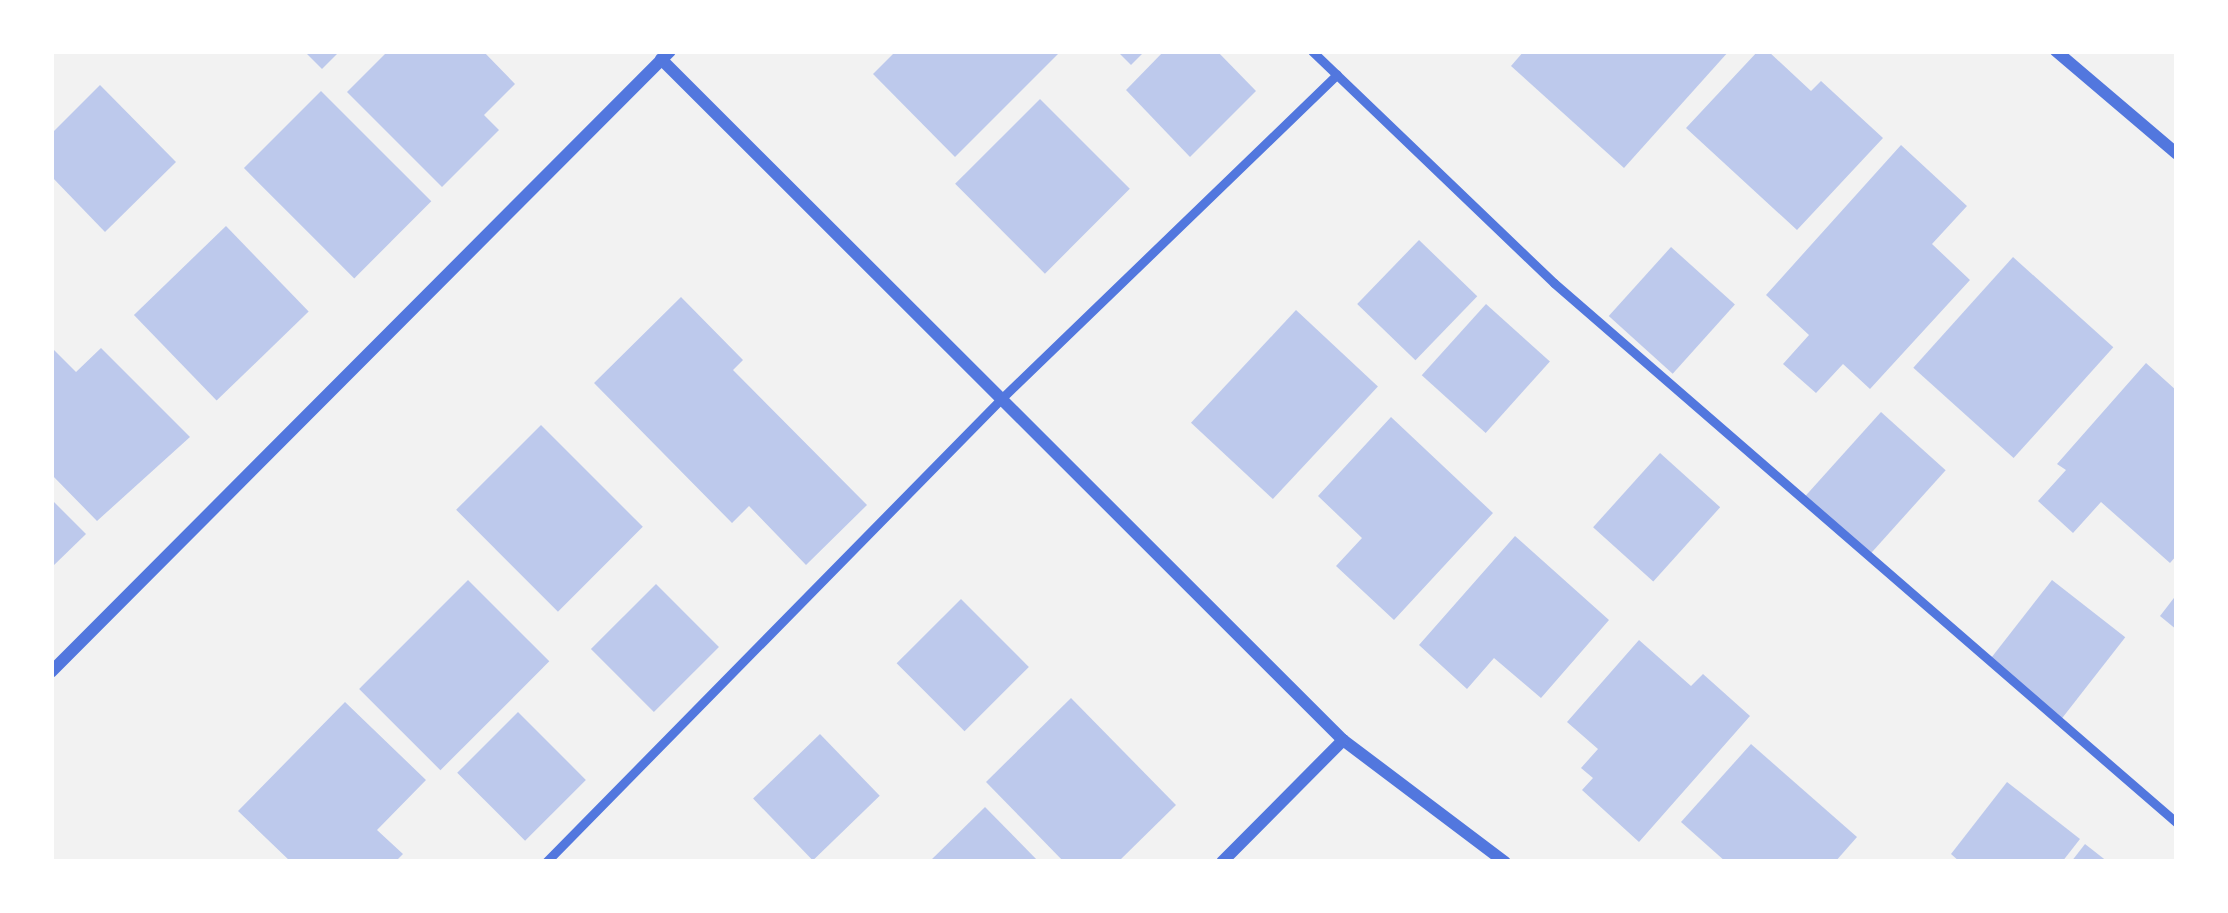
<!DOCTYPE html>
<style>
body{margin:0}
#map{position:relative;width:2228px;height:913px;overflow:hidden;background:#f2f2f2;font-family:"Work Sans",sans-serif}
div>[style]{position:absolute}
.building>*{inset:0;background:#bdc9ec;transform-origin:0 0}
.service>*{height:9px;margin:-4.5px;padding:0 4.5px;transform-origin:4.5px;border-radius:4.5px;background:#5277de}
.minor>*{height:12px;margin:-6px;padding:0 6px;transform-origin:6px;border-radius:6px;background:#5277de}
span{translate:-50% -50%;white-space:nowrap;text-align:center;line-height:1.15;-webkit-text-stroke:12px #fff;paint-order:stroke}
.frame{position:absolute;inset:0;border:54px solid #fff;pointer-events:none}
</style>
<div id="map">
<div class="building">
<i style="clip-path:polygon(304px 51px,340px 51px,322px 69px)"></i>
<i style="clip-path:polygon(388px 51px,483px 51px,515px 84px,484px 115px,499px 130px,442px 187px,347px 92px)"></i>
<i style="clip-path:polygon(896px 51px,1061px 51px,955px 157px,873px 74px)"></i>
<i style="clip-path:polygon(1117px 51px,1145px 51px,1131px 65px)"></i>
<i style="clip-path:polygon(1164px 51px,1217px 51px,1256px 91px,1190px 157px,1126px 90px)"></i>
<i style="clip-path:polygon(1524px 51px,1729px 51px,1624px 168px,1511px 66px)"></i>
<i style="clip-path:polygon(1758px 51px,1768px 51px,1811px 91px,1821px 81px,1883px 138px,1797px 230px,1686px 128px)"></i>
<i style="clip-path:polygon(100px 85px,176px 162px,105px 232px,51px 176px,51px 134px)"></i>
<i style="left:321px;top:91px;width:156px;height:109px;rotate:45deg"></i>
<i style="left:1040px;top:99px;width:127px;height:120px;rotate:45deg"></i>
<i style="clip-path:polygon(1901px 145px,1967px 206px,1932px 244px,1970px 280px,1870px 389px,1843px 364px,1816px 393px,1783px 364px,1809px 335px,1766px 295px)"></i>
<i style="left:226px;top:226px;width:119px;height:128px;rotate:46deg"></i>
<i style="left:1419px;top:240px;width:81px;height:89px;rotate:44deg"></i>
<i style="left:1671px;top:247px;width:86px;height:93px;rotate:42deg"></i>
<i style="left:2013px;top:257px;width:135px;height:149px;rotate:42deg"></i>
<i style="clip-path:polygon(681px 297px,743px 360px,733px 370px,867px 505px,806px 565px,749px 506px,732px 523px,594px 383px)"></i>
<i style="left:1486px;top:304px;width:86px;height:96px;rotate:42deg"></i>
<i style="left:1296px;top:310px;width:112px;height:154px;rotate:43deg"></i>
<i style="clip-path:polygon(51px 347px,76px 372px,101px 348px,190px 437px,97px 521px,51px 474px)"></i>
<i style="clip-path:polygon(2146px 363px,2177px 391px,2177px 555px,2170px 563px,2101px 502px,2073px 533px,2038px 501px,2066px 470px,2057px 464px)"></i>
<i style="left:1881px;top:412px;width:87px;height:115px;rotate:42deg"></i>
<i style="clip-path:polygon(1391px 417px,1493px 513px,1394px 620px,1336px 566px,1362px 538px,1318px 496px)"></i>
<i style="left:541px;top:425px;width:144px;height:120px;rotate:45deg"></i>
<i style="left:1660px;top:453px;width:81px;height:100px;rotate:42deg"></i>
<i style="clip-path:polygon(51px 499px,86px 534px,51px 568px)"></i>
<i style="clip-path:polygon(1515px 536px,1609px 620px,1541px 698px,1494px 658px,1467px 689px,1419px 645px)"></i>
<i style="left:468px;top:580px;width:115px;height:154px;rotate:45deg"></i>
<i style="left:2052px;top:580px;width:93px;height:104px;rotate:38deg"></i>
<i style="left:656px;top:584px;width:89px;height:92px;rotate:45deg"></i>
<i style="clip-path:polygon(2177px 594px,2177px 630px,2160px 616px)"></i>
<i style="left:961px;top:599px;width:96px;height:91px;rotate:45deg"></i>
<i style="clip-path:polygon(1639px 640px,1691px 686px,1703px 674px,1750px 716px,1639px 842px,1582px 790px,1593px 778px,1581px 768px,1598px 749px,1567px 722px)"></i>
<i style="clip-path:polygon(1071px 698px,1176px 805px,1118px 862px,1064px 862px,986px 782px)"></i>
<i style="clip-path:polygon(345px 702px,426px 780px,377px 830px,403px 854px,395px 862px,291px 862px,238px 811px)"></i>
<i style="left:518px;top:712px;width:96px;height:86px;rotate:45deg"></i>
<i style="left:820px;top:734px;width:86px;height:93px;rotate:46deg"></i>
<i style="clip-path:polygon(1751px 744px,1857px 837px,1835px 862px,1726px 862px,1681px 822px)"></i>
<i style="clip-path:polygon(2007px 782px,2080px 839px,2062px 862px,1960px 862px,1951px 854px)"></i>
<i style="clip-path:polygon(985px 807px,1039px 862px,929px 862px)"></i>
<i style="clip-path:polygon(2085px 844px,2108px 862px,2071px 862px)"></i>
</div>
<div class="service">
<i style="left:1312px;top:51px;width:335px;rotate:43.8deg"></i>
<i style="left:1554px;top:283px;width:824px;rotate:40.92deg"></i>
<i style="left:546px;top:862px;width:649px;rotate:-45.5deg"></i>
<i style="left:1001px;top:399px;width:467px;rotate:-44deg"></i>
</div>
<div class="minor">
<i style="left:2056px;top:51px;width:159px;rotate:40.4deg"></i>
<i style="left:661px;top:59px;width:964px;rotate:44.96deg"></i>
<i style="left:1343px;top:740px;width:203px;rotate:37deg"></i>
<i style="left:51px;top:672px;width:877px;rotate:-45.09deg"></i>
<i style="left:1222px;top:862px;width:172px;rotate:-45.2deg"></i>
</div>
<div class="frame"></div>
</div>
